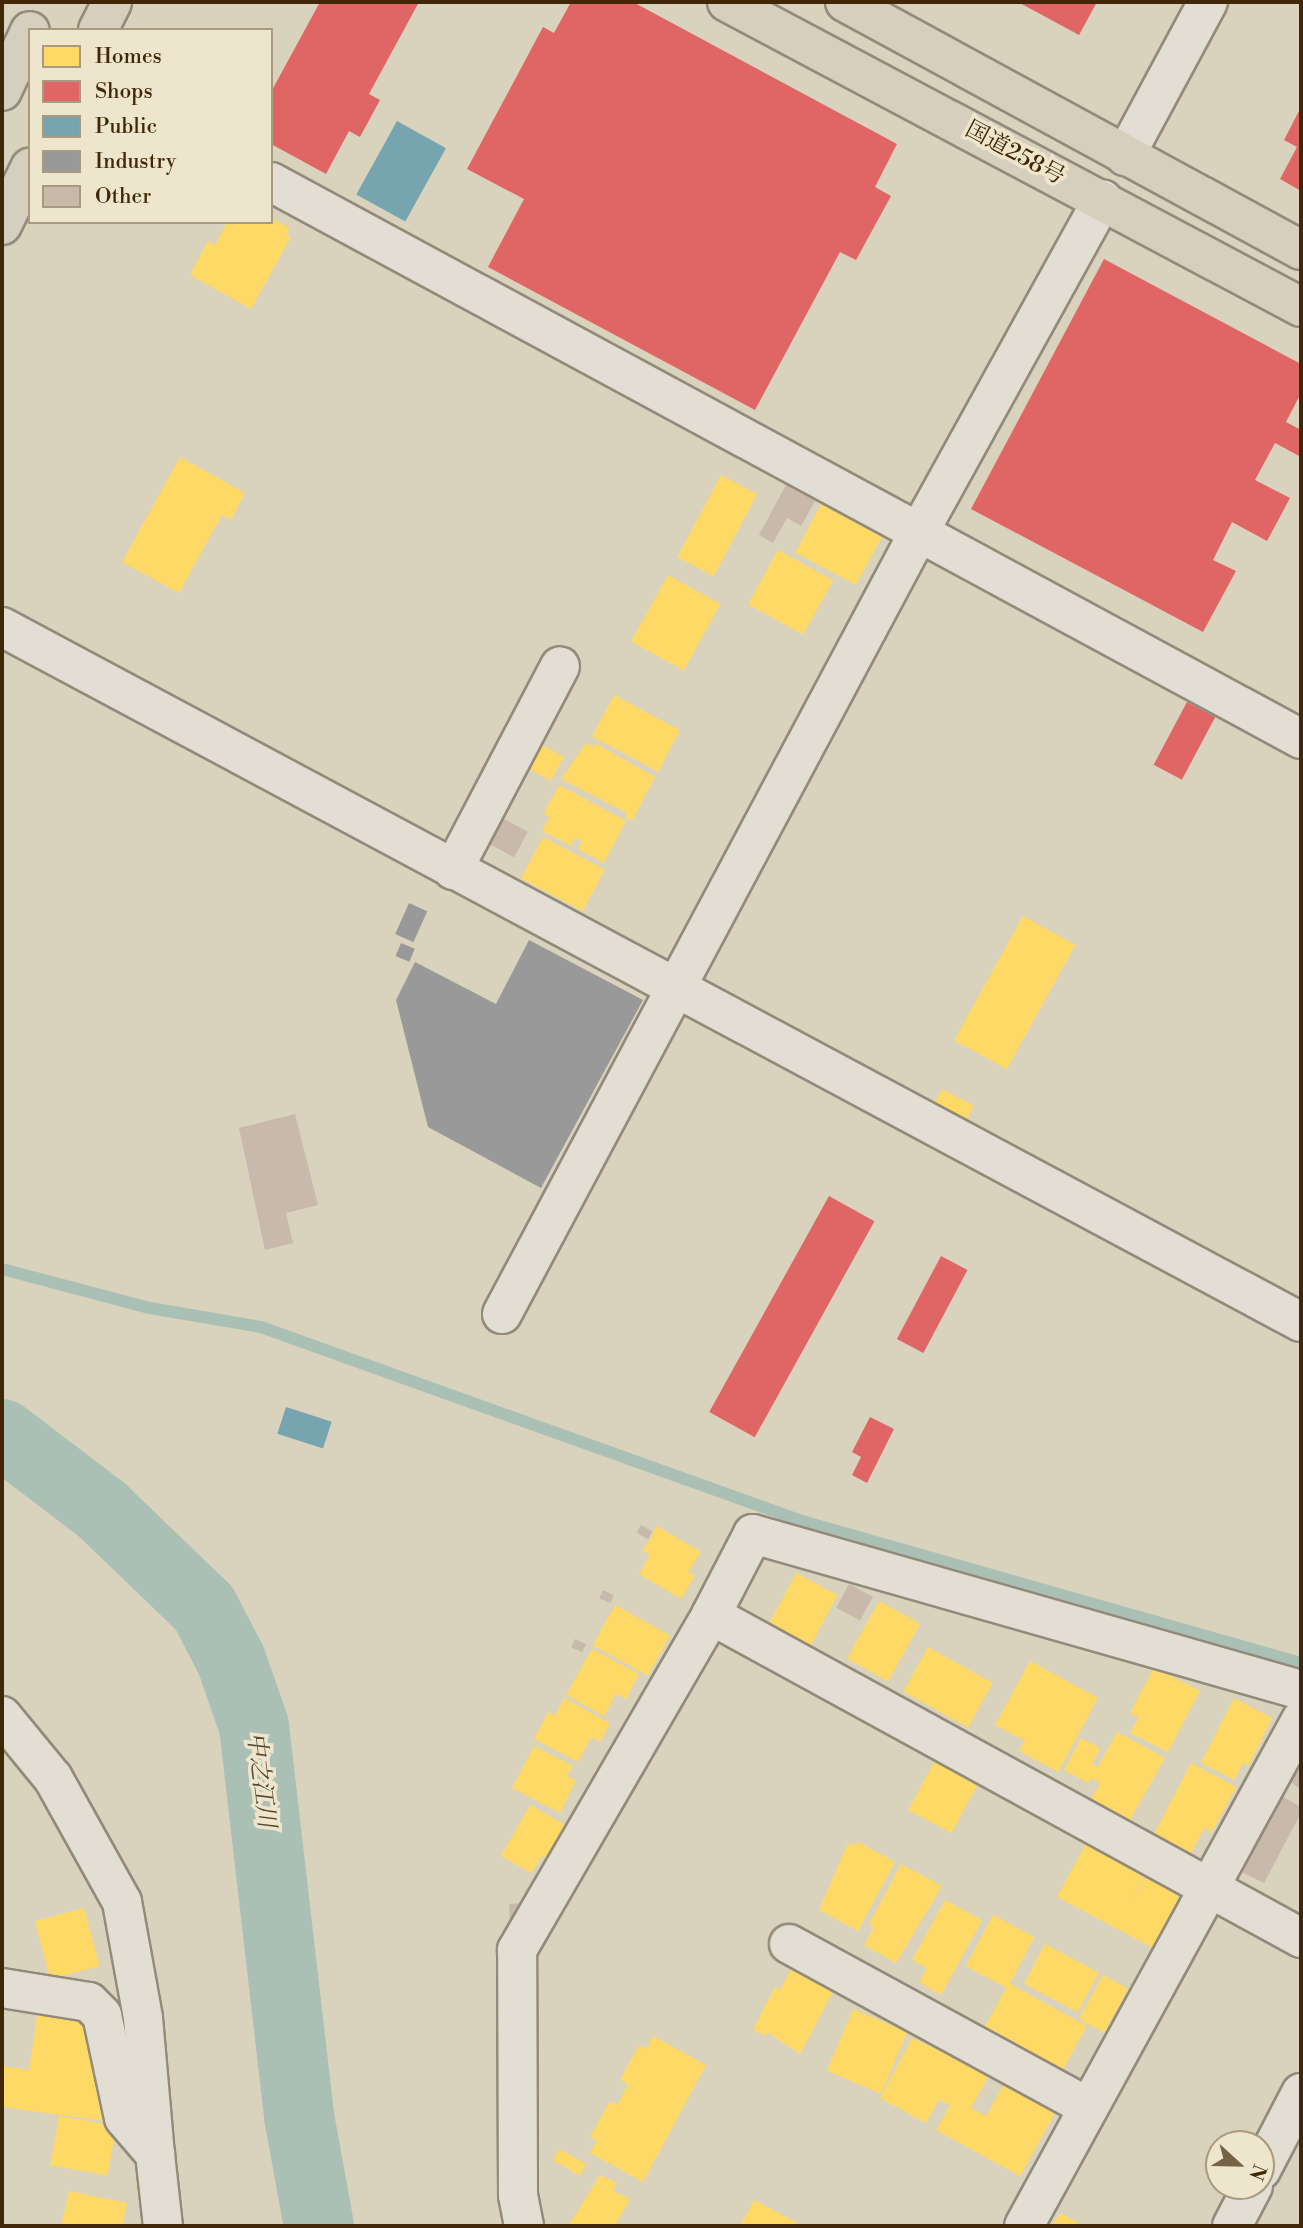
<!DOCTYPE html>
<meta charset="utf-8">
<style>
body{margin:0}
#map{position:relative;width:1303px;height:2228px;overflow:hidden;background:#d9d2bd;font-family:"Libre Bodoni","Noto Serif JP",serif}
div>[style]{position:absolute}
.homes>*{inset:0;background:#ffd966;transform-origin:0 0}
.shops>*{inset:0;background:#e06666;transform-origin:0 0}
.public>*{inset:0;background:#76a5af;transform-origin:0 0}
.industry>*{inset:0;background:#999;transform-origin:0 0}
.stream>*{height:12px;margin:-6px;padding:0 6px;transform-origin:6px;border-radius:6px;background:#aac0b5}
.river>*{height:70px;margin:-35px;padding:0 35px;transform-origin:35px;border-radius:35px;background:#aac0b5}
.building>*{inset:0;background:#c8b9ab;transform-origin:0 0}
.roads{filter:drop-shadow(2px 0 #928a7a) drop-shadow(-2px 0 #928a7a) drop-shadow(0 2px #928a7a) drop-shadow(0 -2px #928a7a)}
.minor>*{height:38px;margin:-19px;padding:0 19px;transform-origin:19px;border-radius:19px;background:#e2ded3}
.primary>*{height:38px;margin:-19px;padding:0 19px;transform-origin:19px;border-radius:19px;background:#d6cfbe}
.trunk>*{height:38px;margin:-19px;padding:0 19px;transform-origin:19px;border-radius:19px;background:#d6cfbe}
span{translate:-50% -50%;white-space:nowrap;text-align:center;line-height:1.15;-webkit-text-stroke:7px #eee6cc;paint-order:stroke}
.street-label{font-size:23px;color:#412608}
.water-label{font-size:24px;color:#564b32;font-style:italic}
.frame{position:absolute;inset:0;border:4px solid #412608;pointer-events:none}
.legend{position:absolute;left:28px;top:28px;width:245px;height:196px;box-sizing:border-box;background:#eee6cc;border:2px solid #a9997e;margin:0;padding:9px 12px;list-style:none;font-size:21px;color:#412608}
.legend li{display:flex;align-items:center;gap:14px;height:35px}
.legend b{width:35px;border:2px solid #a9997e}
.north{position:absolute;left:1205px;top:2130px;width:70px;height:70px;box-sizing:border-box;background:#eee6cc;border:2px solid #a9997e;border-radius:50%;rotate:112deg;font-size:19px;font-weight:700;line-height:28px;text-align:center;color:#412608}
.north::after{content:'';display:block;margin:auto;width:24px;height:32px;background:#766247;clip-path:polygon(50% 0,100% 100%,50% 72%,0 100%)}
</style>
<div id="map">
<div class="homes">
<i style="clip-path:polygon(271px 218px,290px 228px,286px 235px,291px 237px,251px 309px,190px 275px,208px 241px,215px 245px,227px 222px,271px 222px)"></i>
<i style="clip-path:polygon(180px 457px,245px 493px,231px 520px,222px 515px,179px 593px,122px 562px)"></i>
<i style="left:721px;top:475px;width:41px;height:93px;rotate:28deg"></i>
<i style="left:821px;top:504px;width:69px;height:55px;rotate:28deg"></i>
<i style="left:778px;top:550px;width:63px;height:62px;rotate:29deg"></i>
<i style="left:668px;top:575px;width:60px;height:76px;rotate:29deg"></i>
<i style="left:614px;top:695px;width:75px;height:47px;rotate:28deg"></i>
<i style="clip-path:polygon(586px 743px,593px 747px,595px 743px,655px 777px,632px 821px,625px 817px,627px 813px,561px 779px)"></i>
<i style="left:542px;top:745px;width:25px;height:27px;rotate:29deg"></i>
<i style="clip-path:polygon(559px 785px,626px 821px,604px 863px,578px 849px,582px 841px,575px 838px,571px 846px,542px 831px,549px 817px,544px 813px)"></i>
<i style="left:543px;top:837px;width:70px;height:47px;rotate:28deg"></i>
<i style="left:1023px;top:916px;width:60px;height:142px;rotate:29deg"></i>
<i style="left:942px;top:1089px;width:36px;height:15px;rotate:28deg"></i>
<i style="clip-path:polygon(657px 1526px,701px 1552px,688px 1572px,695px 1576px,681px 1599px,639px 1574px,650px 1555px,643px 1551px)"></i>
<i style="left:796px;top:1573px;width:47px;height:57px;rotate:28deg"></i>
<i style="left:879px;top:1601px;width:47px;height:66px;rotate:29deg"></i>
<i style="left:615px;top:1605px;width:63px;height:46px;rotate:29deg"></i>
<i style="left:928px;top:1647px;width:74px;height:51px;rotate:29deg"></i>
<i style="clip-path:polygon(592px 1649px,639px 1674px,626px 1699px,616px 1694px,604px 1716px,566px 1695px)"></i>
<i style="clip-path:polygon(1030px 1661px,1098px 1698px,1058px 1772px,1019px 1751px,1025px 1741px,995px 1725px)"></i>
<i style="clip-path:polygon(1154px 1667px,1200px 1691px,1168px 1752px,1130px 1733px,1139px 1717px,1130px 1713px)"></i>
<i style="clip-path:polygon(564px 1698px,610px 1723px,600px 1742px,591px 1737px,578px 1762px,534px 1739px,548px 1712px,555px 1716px)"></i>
<i style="clip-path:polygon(1234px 1698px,1272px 1718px,1249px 1765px,1243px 1763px,1234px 1780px,1201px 1763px)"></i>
<i style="clip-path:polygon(1117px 1732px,1165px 1758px,1130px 1820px,1091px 1799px,1100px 1783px,1091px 1778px,1088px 1783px,1064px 1770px,1081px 1738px,1100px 1748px,1092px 1764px,1098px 1767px)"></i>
<i style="clip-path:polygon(534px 1746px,573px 1766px,567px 1776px,576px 1780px,560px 1813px,512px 1788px)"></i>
<i style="left:935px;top:1760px;width:49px;height:57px;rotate:28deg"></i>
<i style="clip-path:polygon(1191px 1763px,1236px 1787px,1212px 1832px,1204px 1828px,1191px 1853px,1154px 1834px)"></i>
<i style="clip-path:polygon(530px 1805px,569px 1827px,550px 1860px,542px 1856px,531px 1873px,501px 1856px)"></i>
<i style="clip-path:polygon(857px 1841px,895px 1862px,858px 1931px,819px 1910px,848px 1843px,854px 1846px)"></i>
<i style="clip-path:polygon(1087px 1842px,1146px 1874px,1130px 1905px,1147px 1875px,1177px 1890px,1177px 1901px,1153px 1948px,1057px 1897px)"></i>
<i style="clip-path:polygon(901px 1864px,942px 1886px,896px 1963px,864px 1945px,874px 1927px,869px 1924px)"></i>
<i style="clip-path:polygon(945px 1900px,982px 1920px,941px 1995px,919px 1982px,927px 1968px,912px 1960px)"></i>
<i style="left:84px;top:1908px;width:60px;height:51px;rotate:75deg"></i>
<i style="left:993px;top:1915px;width:47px;height:58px;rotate:28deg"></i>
<i style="left:1045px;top:1944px;width:61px;height:45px;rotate:28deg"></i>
<i style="clip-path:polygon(792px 1967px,834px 1990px,800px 2054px,767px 2032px,765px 2036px,753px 2029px,775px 1987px,780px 1990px)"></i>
<i style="left:1103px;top:1975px;width:29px;height:50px;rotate:29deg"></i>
<i style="left:1009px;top:1983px;width:89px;height:51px;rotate:29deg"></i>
<i style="left:853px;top:2009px;width:59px;height:67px;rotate:23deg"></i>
<i style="clip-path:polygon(38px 2010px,95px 2017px,108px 2089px,104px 2121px,2px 2107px,2px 2066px,29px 2070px)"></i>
<i style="clip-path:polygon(653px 2036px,706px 2065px,643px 2182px,590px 2153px,597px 2140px,590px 2137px,610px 2101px,617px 2105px,628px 2084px,620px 2080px,639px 2045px,646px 2049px)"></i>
<i style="clip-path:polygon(912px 2038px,990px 2074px,971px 2108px,986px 2116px,1004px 2084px,1055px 2113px,1020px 2176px,936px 2130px,950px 2105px,939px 2100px,926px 2123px,880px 2098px)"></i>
<i style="left:59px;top:2116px;width:58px;height:50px;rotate:10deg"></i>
<i style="left:559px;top:2149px;width:31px;height:13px;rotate:29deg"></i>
<i style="clip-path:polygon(600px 2175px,617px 2183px,613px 2191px,630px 2199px,615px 2226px,568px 2226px)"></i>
<i style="clip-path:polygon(69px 2191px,127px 2203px,122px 2226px,61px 2226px)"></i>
<i style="clip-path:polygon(754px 2200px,803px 2226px,740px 2226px)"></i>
<i style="clip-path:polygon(1060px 2213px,1084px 2226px,1052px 2226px)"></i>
</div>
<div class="shops">
<i style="clip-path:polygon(320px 2px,419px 2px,369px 94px,380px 100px,360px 137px,349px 131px,326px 174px,271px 144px,271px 92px)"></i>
<i style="clip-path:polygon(571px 2px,633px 2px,897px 144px,875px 187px,891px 196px,856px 260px,840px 252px,755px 410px,488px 267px,524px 199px,467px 169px,543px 27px,554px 33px)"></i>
<i style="clip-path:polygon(1018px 2px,1097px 2px,1079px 35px)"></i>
<i style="clip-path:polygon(1301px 107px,1301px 191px,1280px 179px,1297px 147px,1284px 140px)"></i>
<i style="clip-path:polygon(1104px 259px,1301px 364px,1301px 393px,1286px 422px,1301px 430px,1301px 457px,1275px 443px,1255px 480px,1290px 498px,1267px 541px,1232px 522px,1213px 560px,1236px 571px,1203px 632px,971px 509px)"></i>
<i style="left:1187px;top:702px;width:32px;height:71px;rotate:28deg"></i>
<i style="left:829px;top:1196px;width:52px;height:247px;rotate:29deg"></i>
<i style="left:941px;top:1256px;width:30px;height:94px;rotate:28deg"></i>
<i style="clip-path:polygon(870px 1417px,894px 1429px,867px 1483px,852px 1475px,861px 1457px,852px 1452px)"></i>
</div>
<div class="public">
<i style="left:397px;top:121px;width:56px;height:84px;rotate:29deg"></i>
<i style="left:286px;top:1407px;width:48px;height:28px;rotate:18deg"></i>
</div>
<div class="industry">
<i style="left:409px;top:903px;width:20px;height:34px;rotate:24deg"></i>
<i style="clip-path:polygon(529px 940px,643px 1000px,541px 1188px,428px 1127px,396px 1000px,415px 962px,496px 1004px)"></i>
<i style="left:401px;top:943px;width:15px;height:14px;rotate:23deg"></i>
</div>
<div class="stream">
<i style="left:2px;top:1269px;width:153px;rotate:14.8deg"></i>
<i style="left:150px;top:1308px;width:113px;rotate:9.7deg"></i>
<i style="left:261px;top:1327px;width:575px;rotate:19.73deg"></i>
<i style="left:802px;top:1521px;width:519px;rotate:15.88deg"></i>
</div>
<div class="river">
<i style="left:2px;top:1434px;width:126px;rotate:37.2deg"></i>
<i style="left:102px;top:1510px;width:141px;rotate:43.9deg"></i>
<i style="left:204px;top:1608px;width:59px;rotate:62.6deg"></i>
<i style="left:231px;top:1660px;width:70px;rotate:70.8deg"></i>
<i style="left:254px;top:1726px;width:393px;rotate:83.4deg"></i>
<i style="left:299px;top:2116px;width:112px;rotate:79.7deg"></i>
</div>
<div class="building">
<i style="clip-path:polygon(786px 485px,815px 501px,801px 526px,787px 518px,773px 543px,759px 535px)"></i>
<i style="left:504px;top:819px;width:27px;height:29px;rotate:28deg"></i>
<i style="clip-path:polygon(295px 1114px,318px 1205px,286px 1213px,293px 1243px,265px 1250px,239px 1128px)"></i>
<i style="left:641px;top:1525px;width:13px;height:9px;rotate:29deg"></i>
<i style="left:849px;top:1584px;width:27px;height:27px;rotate:28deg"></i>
<i style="left:603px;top:1590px;width:12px;height:9px;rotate:24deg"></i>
<i style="left:575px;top:1639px;width:12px;height:9px;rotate:24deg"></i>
<i style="clip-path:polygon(1295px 1768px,1301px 1771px,1301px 1789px,1287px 1780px)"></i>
<i style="clip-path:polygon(1278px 1794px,1301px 1807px,1301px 1813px,1264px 1883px,1238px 1870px)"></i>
<i style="clip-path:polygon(524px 1903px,510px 1924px,509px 1904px)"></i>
</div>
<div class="roads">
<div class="minor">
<i style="left:1125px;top:156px;width:175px;rotate:-61.7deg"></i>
<i style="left:271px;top:182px;width:1171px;rotate:28.4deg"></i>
<i style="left:2px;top:627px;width:1473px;rotate:28.15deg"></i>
<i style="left:453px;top:870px;width:230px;rotate:-62.3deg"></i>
<i style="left:502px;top:1314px;width:886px;rotate:-61.93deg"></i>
<i style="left:919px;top:532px;width:380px;rotate:-61.1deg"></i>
<i style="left:1301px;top:1690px;width:570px;rotate:-164.11deg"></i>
<i style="left:753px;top:1534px;width:91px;rotate:117.4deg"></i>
<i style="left:711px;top:1615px;width:673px;rotate:28.7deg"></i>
<i style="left:2px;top:1716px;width:80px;rotate:50.6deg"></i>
<i style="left:53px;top:1778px;width:142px;rotate:60.9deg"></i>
<i style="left:122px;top:1902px;width:118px;rotate:79.7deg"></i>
<i style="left:143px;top:2018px;width:137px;rotate:85deg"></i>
<i style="left:789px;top:1944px;width:341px;rotate:28.6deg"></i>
<i style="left:2px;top:1988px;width:88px;rotate:9.1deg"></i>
<i style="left:89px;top:2002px;width:18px;rotate:45deg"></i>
<i style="left:102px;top:2015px;width:105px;rotate:77.9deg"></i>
<i style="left:124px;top:2118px;width:48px;rotate:49.3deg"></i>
<i style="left:155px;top:2154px;width:72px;rotate:83.7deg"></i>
<i style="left:1261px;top:2170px;width:87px;rotate:-62.5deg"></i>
<i style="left:524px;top:2226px;width:32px;rotate:-101deg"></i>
<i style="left:518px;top:2195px;width:245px;rotate:-90.2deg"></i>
<i style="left:517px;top:1950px;width:387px;rotate:-59.9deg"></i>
<i style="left:1024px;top:2226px;width:577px;rotate:-61.3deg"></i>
<i style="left:1232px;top:2226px;width:45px;rotate:-62.3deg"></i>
</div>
<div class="primary">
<i style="left:98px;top:30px;width:31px;rotate:-63deg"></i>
<i style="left:2px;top:91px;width:66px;rotate:-65deg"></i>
<i style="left:2px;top:225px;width:64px;rotate:-63.8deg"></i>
</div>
<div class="trunk">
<i style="left:727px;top:2px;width:650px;rotate:27.98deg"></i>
<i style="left:845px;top:2px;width:519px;rotate:28.54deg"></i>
</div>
</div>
<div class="street-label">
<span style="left:1015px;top:153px;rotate:28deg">国道258号</span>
</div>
<div class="water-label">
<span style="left:260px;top:1780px;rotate:83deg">中之江川</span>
</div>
<div class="frame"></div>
<ul class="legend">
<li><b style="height:19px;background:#ffd966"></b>Homes</li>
<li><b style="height:19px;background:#e06666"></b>Shops</li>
<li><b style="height:19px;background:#76a5af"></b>Public</li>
<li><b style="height:19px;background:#999"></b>Industry</li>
<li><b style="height:19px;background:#c8b9ab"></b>Other</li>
</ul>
<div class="north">N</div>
</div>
